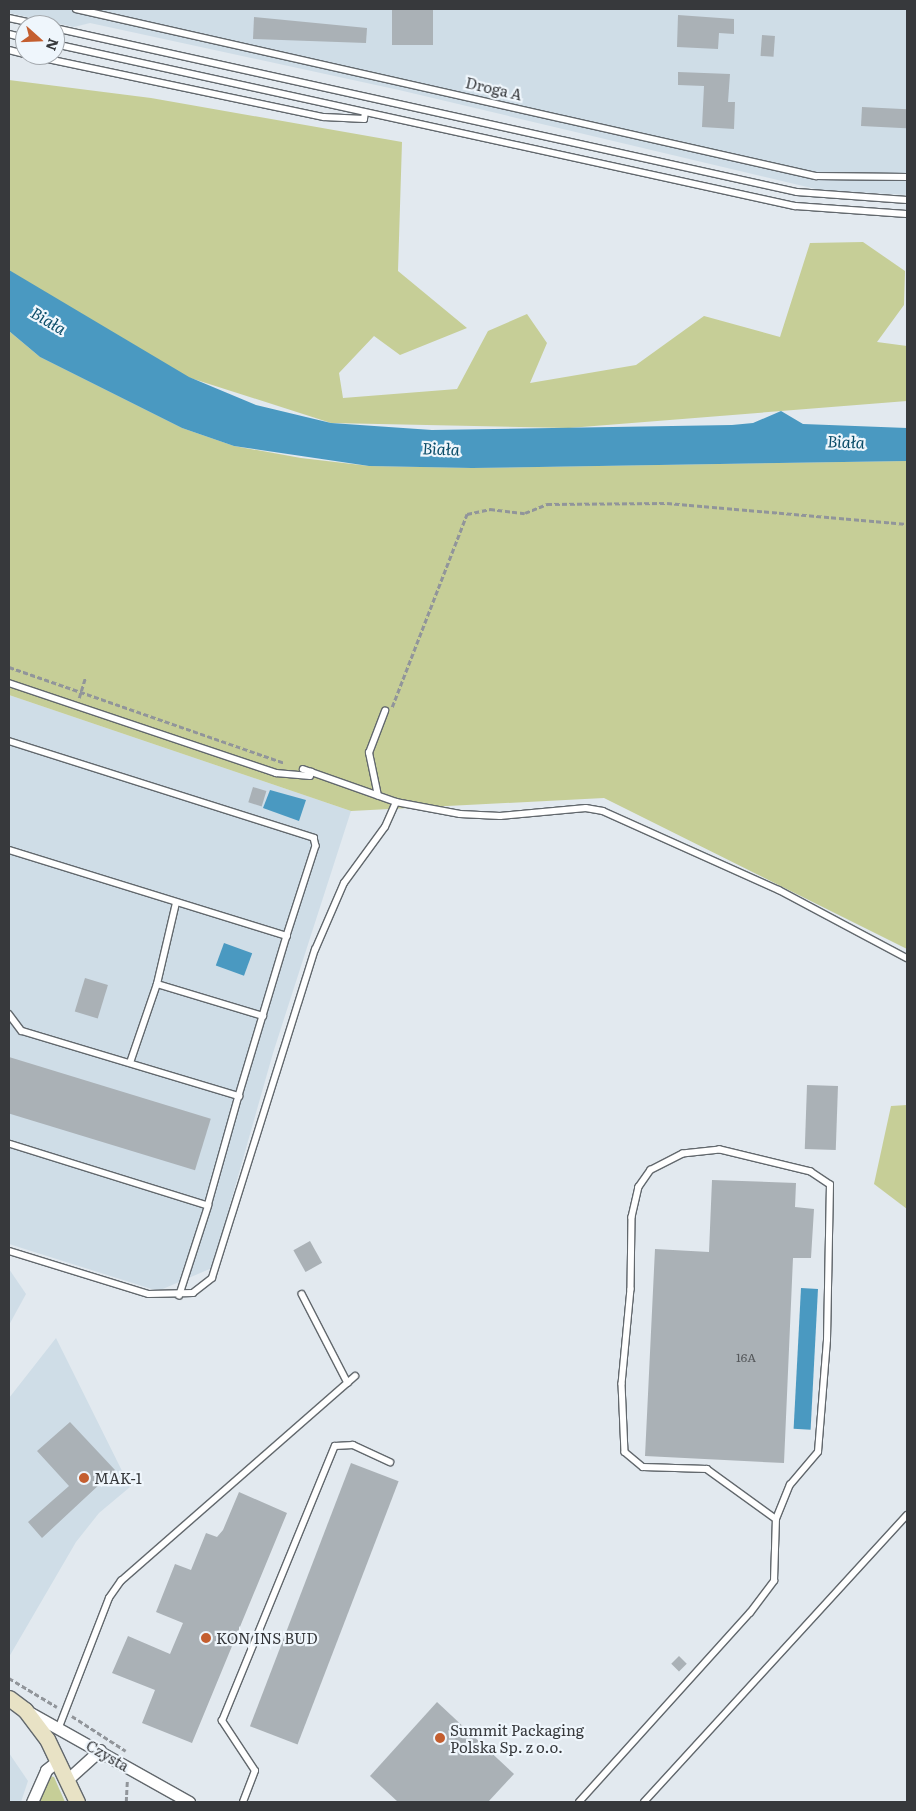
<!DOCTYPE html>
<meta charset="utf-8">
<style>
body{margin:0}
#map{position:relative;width:916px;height:1811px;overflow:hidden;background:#e2e9ef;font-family:Literata,serif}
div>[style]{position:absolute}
.built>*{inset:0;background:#cfdde7}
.green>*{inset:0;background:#c6ce97}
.water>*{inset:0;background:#4a99c1;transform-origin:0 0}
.building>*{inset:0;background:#aab1b6;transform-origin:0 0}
.path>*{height:2.5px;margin-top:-1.25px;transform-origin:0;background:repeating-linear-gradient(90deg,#91959a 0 5px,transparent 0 7.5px)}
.roads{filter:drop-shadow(1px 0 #62686d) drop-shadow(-1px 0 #62686d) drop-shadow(0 1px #62686d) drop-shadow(0 -1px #62686d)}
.service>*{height:5.5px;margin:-2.75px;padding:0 2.75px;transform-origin:2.75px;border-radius:2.75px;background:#fff}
.minor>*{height:11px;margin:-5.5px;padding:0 5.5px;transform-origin:5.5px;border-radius:5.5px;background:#fff}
.secondary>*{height:15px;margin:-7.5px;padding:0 7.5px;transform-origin:7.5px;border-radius:7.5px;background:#e8e2c5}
.dots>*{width:14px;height:14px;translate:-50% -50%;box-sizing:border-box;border:2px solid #eff6fc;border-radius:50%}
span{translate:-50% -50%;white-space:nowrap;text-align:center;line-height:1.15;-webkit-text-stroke:4.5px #eff6fc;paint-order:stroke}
.number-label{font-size:12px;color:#54575a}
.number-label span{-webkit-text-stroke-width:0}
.street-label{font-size:15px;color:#37393c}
.poi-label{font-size:15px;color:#37393c}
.left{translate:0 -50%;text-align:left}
.water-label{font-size:16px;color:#0a4c68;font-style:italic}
.frame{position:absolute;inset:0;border:10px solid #37393c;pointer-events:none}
.north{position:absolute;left:15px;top:15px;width:50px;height:50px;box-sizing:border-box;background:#eff6fc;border:1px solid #a5aaaf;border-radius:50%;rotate:110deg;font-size:14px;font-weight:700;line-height:20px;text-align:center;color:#37393c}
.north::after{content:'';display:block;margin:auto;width:18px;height:22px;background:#c45e2f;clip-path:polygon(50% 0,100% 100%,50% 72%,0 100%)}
</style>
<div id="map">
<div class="built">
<i style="clip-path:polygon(9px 9px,907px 9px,907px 195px,820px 190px,399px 90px,90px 23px,74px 27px,9px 13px)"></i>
<i style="clip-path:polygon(9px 695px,351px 811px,273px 1053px,212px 1268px,158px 1291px,9px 1244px)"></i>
<i style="clip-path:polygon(9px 1269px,26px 1294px,9px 1325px)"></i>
<i style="clip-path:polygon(56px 1338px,130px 1487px,99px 1513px,76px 1542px,9px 1657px,9px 1398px)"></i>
<i style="clip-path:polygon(9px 1753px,28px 1781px,21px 1802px,9px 1802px)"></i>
</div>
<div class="green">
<i style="clip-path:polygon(9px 80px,151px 98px,402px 142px,398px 271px,467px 328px,400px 355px,374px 336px,339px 373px,343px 398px,457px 389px,488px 331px,527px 314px,547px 343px,530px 383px,636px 365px,704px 316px,780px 337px,810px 243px,863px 242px,905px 271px,904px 305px,877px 342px,907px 346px,907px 401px,569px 428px,331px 423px,9px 320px)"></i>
<i style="clip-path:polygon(9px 331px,40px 357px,182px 428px,234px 446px,301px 458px,369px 466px,472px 468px,907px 461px,907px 949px,604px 798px,351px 811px,9px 695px)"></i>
<i style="clip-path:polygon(907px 1105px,907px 1209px,874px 1184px,891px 1106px)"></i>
<i style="clip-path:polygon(49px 1776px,54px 1777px,65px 1802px,36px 1802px)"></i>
</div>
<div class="water">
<i style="clip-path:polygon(9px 270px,189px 377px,256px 405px,331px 423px,432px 430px,732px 425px,753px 423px,781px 411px,803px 424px,907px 428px,907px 461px,472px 468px,369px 466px,234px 446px,182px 428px,40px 357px,9px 331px)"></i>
<i style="clip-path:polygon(270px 790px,306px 800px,299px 821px,263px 808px)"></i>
<i style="left:224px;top:943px;width:30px;height:24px;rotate:20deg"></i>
<i style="left:801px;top:1288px;width:17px;height:141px;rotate:3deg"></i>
</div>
<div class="building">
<i style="left:392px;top:9px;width:41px;height:36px"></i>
<i style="clip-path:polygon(678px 15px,734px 19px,734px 34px,719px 33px,718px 49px,677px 47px)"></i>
<i style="clip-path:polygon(254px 17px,367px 28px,366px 43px,253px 39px)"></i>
<i style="left:762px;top:35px;width:13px;height:21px;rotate:4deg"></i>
<i style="clip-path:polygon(678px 72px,730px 74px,728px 102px,735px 102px,734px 129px,702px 127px,704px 86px,678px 85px)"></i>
<i style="left:862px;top:107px;width:45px;height:19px;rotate:3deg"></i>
<i style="left:253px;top:787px;width:14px;height:16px;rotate:17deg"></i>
<i style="left:85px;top:978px;width:24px;height:35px;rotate:17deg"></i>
<i style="left:9px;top:1057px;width:211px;height:54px;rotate:17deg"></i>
<i style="left:807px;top:1085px;width:31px;height:64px;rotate:2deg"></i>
<i style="clip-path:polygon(712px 1180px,796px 1183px,795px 1207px,814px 1209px,811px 1258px,793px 1258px,784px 1463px,645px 1456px,655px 1249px,709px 1252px)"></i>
<i style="left:310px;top:1241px;width:25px;height:19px;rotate:61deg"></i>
<i style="clip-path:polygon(70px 1422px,115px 1470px,42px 1538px,28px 1522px,69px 1486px,37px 1451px)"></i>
<i style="left:351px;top:1463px;width:51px;height:282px;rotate:21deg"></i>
<i style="clip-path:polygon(239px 1492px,287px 1513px,192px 1743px,142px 1723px,155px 1690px,112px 1673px,128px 1636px,170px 1654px,183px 1623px,156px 1612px,175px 1564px,191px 1570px,206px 1533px,217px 1537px,223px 1530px)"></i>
<i style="left:679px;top:1656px;width:11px;height:11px;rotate:45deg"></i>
<i style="clip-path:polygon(437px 1702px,514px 1774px,488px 1802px,398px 1802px,370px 1776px)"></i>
</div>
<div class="path">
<i style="left:9px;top:667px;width:291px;rotate:19.2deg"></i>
<i style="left:79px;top:698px;width:21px;rotate:-73deg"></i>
<i style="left:392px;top:707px;width:207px;rotate:-68.8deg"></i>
<i style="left:467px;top:514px;width:24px;rotate:-12deg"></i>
<i style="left:490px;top:509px;width:35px;rotate:7deg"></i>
<i style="left:525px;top:513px;width:24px;rotate:-22deg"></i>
<i style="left:547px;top:504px;width:120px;rotate:-0.5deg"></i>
<i style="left:667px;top:503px;width:241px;rotate:5deg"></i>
<i style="left:9px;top:1678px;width:56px;rotate:31.1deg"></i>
<i style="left:72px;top:1716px;width:64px;rotate:32.9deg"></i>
<i style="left:126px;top:1802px;width:21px;rotate:-87deg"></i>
</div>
<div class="roads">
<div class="service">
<i style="left:76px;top:9px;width:759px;rotate:12.72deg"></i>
<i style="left:816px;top:176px;width:91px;rotate:0.6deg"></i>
<i style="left:9px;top:18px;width:35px;rotate:12deg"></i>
<i style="left:55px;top:28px;width:760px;rotate:12.46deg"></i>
<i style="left:797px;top:192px;width:110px;rotate:4.2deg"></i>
<i style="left:9px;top:34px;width:16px;rotate:14deg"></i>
<i style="left:55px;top:44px;width:758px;rotate:12.35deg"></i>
<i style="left:795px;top:206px;width:112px;rotate:4.1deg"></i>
<i style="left:9px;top:50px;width:16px;rotate:14deg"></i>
<i style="left:29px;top:55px;width:301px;rotate:11.9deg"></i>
<i style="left:324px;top:117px;width:40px;rotate:2.9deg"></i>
<i style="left:364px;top:119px;width:6px;rotate:-81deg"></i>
<i style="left:9px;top:683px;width:282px;rotate:18.6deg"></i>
<i style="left:276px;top:773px;width:34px;rotate:5deg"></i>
<i style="left:310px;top:776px;width:4px;rotate:-76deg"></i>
<i style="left:9px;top:741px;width:320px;rotate:17.6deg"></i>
<i style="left:314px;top:838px;width:8px;rotate:76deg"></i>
<i style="left:316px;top:846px;width:95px;rotate:107.9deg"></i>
<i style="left:303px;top:769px;width:99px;rotate:19.5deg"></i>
<i style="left:378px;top:796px;width:44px;rotate:-101.8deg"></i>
<i style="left:369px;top:753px;width:45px;rotate:-69.1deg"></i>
<i style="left:9px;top:850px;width:291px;rotate:17.2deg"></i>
<i style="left:287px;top:936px;width:167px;rotate:106.7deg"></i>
<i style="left:157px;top:984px;width:83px;rotate:-76.8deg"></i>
<i style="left:9px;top:1014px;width:21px;rotate:53deg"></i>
<i style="left:22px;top:1031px;width:227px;rotate:16.7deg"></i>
<i style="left:239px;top:1096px;width:114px;rotate:105.7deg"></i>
<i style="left:208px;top:1206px;width:208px;rotate:-162.7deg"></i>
<i style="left:130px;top:1063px;width:83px;rotate:-71.1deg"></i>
<i style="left:157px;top:984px;width:111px;rotate:16.8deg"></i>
<i style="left:9px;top:1251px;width:146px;rotate:17.1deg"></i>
<i style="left:149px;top:1294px;width:44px;rotate:-1.3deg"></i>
<i style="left:193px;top:1293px;width:24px;rotate:-38deg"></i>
<i style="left:212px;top:1278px;width:344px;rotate:-72.6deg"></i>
<i style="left:315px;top:950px;width:73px;rotate:-66.6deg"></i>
<i style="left:344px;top:883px;width:69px;rotate:-53.8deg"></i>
<i style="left:385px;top:827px;width:27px;rotate:-66deg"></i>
<i style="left:396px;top:802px;width:65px;rotate:10.6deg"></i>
<i style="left:460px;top:814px;width:40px;rotate:2.9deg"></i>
<i style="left:500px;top:816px;width:86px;rotate:-5.3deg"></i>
<i style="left:586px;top:808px;width:17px;rotate:10deg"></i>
<i style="left:603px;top:811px;width:193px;rotate:24.2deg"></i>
<i style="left:779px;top:890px;width:145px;rotate:28deg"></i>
<i style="left:302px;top:1294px;width:100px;rotate:62.7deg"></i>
<i style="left:179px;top:1296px;width:95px;rotate:-72.1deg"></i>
<i style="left:59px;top:1727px;width:138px;rotate:-68.8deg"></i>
<i style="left:109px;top:1598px;width:21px;rotate:-55deg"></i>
<i style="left:121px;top:1581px;width:311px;rotate:-41.2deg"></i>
<i style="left:243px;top:1802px;width:33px;rotate:-69deg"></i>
<i style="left:255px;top:1771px;width:60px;rotate:-123.4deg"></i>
<i style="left:222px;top:1721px;width:297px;rotate:-67.7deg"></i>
<i style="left:335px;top:1446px;width:18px;rotate:-3deg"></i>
<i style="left:353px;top:1445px;width:41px;rotate:24.7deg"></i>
<i style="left:579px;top:1802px;width:255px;rotate:-47.9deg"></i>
<i style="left:750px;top:1613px;width:40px;rotate:-53deg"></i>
<i style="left:774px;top:1581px;width:62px;rotate:-88.2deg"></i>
<i style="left:776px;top:1519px;width:37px;rotate:-68deg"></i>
<i style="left:790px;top:1485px;width:43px;rotate:-49.7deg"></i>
<i style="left:818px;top:1452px;width:112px;rotate:-85.4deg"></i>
<i style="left:827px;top:1340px;width:155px;rotate:-88.9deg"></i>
<i style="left:830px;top:1185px;width:23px;rotate:-146deg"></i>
<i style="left:811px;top:1172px;width:94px;rotate:-166.4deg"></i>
<i style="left:720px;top:1150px;width:37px;rotate:174deg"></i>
<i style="left:683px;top:1154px;width:36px;rotate:153deg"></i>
<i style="left:651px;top:1170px;width:21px;rotate:125deg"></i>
<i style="left:639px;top:1187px;width:31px;rotate:103deg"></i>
<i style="left:632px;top:1217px;width:72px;rotate:90.8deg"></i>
<i style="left:631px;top:1289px;width:95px;rotate:95.4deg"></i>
<i style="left:622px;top:1384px;width:68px;rotate:87.5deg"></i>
<i style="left:625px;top:1452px;width:23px;rotate:40deg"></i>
<i style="left:643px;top:1467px;width:64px;rotate:1.8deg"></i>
<i style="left:707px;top:1469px;width:85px;rotate:35.9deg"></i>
<i style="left:644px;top:1802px;width:389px;rotate:-47.5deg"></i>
</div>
<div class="minor">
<i style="left:27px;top:1711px;width:186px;rotate:29.3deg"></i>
<i style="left:68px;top:1779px;width:43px;rotate:-42.2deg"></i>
<i style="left:32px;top:1802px;width:35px;rotate:-66deg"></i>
<i style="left:46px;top:1770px;width:16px;rotate:-38deg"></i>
</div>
<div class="secondary">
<i style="left:9px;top:1698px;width:20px;rotate:37deg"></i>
<i style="left:25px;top:1710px;width:36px;rotate:53deg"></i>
<i style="left:47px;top:1739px;width:70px;rotate:64.5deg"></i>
</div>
</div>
<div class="dots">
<i style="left:84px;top:1478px;background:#c45e2f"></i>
<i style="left:206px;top:1638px;background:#c45e2f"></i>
<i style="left:440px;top:1738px;background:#c45e2f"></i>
</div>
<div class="number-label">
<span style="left:746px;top:1358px">16A</span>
</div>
<div class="street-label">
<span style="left:494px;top:88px;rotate:13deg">Droga A</span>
<span style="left:108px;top:1755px;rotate:30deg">Czysta</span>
</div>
<div class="poi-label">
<span class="left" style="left:94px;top:1478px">MAK-1</span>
<span class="left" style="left:216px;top:1638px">KON INS BUD</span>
<span class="left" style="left:450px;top:1738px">Summit Packaging<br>Polska Sp. z o.o.</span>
</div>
<div class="water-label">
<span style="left:49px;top:320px;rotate:31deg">Biała</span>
<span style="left:846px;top:441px;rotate:2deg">Biała</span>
<span style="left:441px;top:448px;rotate:2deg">Biała</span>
</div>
<div class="frame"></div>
<div class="north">N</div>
</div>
